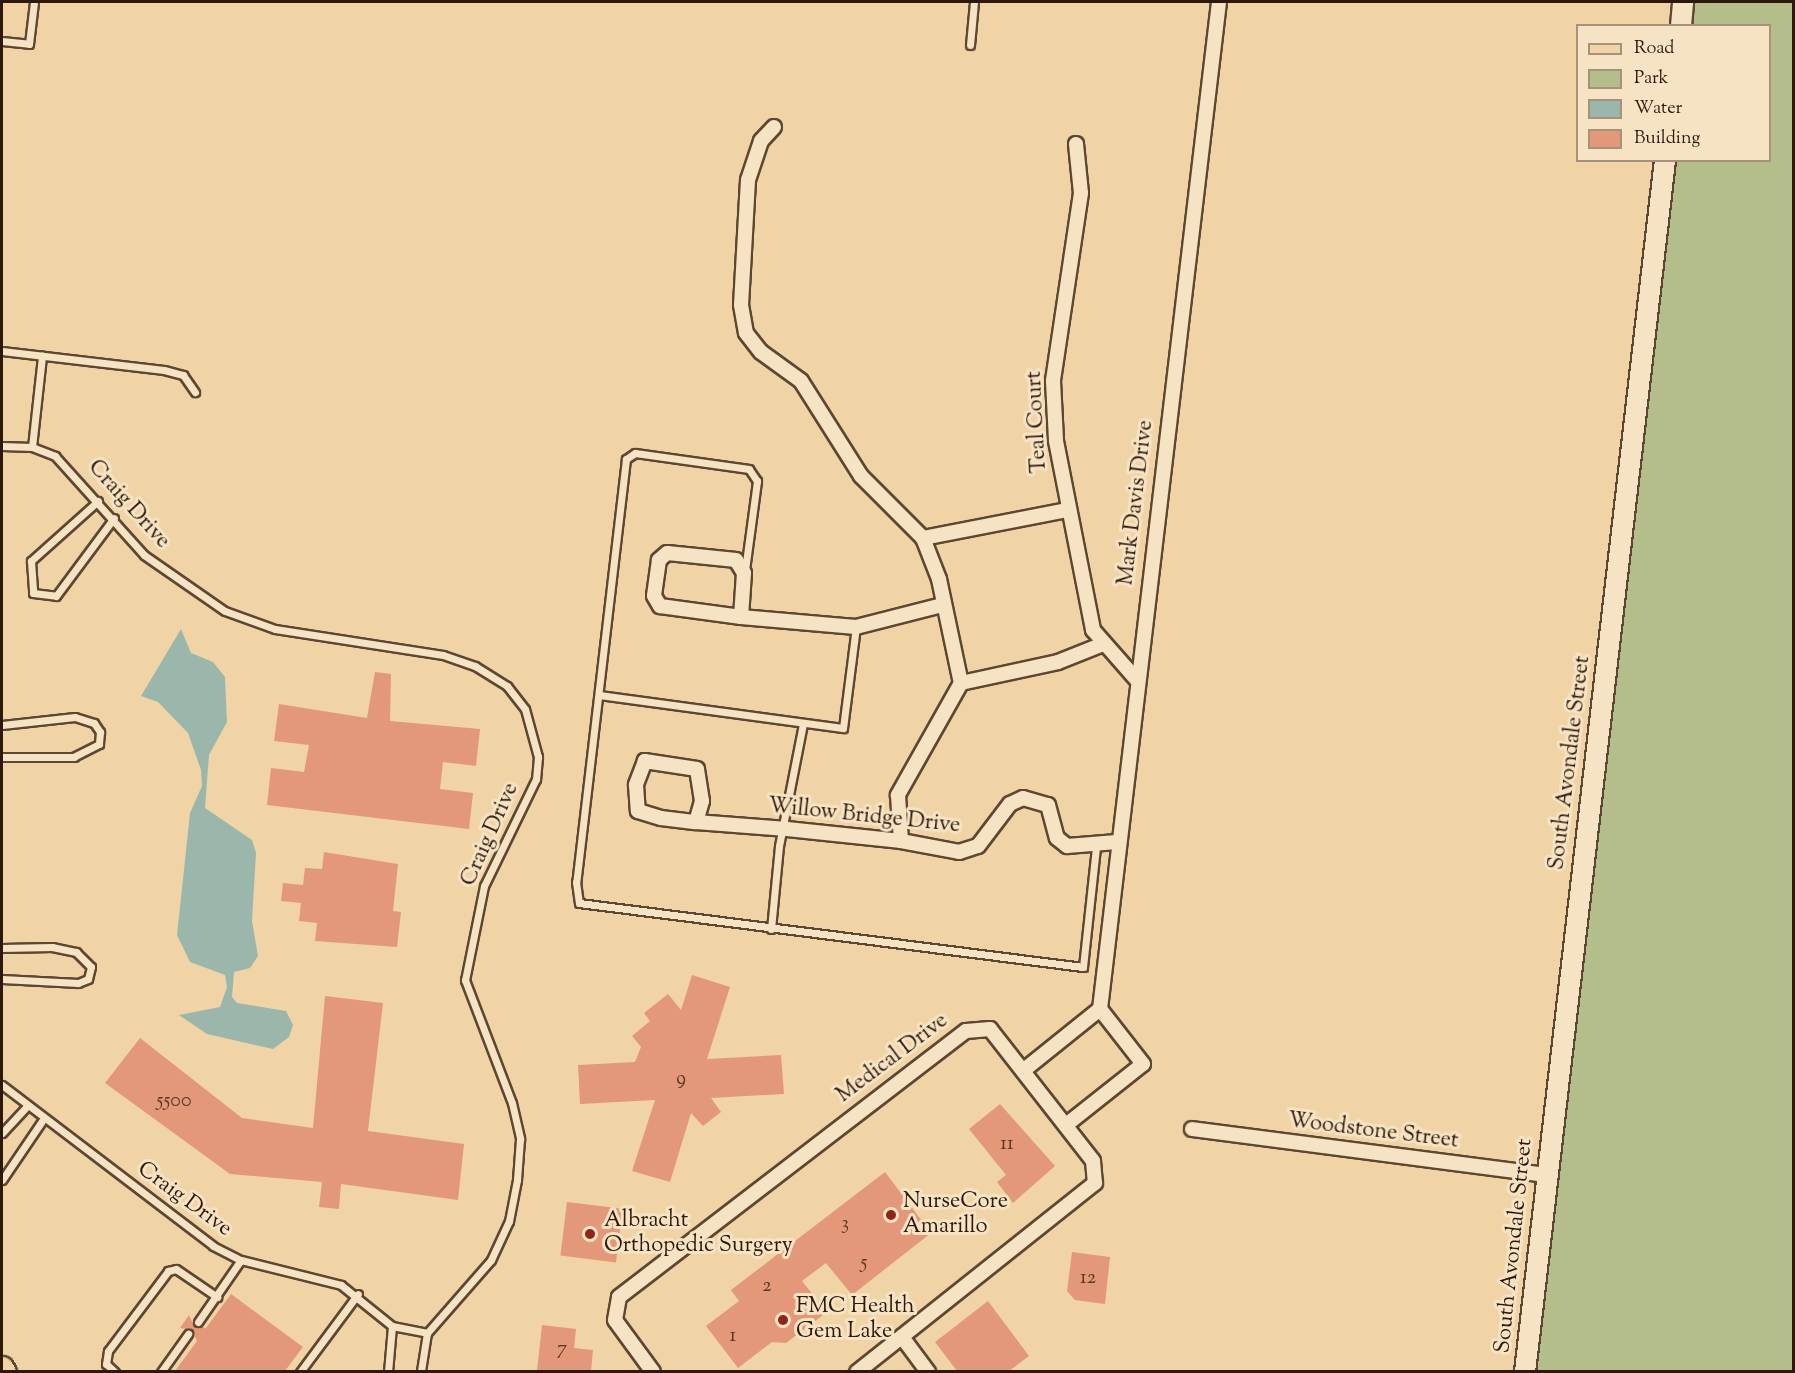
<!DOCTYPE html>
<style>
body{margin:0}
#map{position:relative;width:1795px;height:1373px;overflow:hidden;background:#f1d4a5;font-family:"Sorts Mill Goudy",serif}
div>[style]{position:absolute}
.green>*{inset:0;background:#b3be8b}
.water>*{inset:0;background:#9bb7ac}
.building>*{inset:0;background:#e39879;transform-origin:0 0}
.roads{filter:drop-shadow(2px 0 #5e4732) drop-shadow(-2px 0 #5e4732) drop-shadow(0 2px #5e4732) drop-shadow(0 -2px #5e4732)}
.lane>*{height:7px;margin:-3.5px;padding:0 3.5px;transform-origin:3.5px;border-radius:3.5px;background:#f6e3c4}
.street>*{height:14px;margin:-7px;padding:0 7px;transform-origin:7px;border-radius:7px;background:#f6e3c4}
.secondary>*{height:20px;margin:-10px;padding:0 10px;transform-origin:10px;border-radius:10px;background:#f6e3c4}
.primary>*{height:21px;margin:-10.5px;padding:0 10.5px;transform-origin:10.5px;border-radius:10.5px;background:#f1d4a5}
.dots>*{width:16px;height:16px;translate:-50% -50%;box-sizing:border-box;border:3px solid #f6e3c4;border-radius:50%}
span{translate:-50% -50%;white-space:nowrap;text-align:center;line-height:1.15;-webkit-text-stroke:6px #f6e3c4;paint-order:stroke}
.number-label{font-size:20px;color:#5a3826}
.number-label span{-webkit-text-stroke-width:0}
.street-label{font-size:22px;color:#2d180b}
.poi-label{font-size:22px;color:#2d180b}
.left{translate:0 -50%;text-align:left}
.frame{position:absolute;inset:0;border:3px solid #2d180b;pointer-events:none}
.legend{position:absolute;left:1576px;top:24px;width:195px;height:138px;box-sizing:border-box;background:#f6e3c4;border:2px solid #a6927a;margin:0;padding:8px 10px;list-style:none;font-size:18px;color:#2d180b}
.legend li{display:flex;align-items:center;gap:12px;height:30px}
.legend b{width:30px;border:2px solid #a6927a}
</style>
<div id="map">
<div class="green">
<i style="clip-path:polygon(1695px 2px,1793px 2px,1793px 1371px,1535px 1371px,1676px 161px,1770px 160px,1770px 26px,1692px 25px)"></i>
</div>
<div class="water">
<i style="clip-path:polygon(181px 629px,191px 653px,213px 662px,225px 677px,227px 722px,209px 755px,205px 808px,252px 840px,256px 853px,252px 921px,258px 956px,250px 968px,234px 972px,232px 997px,237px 1003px,286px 1011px,293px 1025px,289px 1037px,273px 1049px,207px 1034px,179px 1015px,220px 1007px,227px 987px,225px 975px,190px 962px,177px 935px,190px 813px,202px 786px,201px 770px,188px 733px,158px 702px,141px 696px)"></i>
</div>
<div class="building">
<i style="clip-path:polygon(375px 672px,391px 674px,390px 721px,480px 729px,476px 766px,443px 762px,440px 789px,473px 793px,469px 829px,267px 805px,271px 768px,304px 772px,309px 745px,274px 741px,279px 704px,367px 718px)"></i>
<i style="clip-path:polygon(324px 852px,398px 864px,393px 911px,401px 912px,397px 947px,315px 941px,317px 923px,299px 921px,301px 903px,281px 901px,283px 883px,303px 885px,305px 868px,322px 869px)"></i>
<i style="clip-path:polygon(692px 975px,730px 987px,707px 1059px,781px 1055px,784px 1094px,711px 1098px,721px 1112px,703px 1126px,691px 1113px,670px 1182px,632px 1171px,655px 1100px,580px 1104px,578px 1065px,635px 1062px,641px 1047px,632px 1036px,650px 1021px,644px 1013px,668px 994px,681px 1010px)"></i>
<i style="clip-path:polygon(325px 996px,383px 1003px,368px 1131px,464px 1144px,458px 1200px,341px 1184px,339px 1209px,319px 1207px,322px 1182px,230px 1174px,105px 1083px,140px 1038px,242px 1118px,313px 1128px)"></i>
<i style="clip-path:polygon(1000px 1104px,1055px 1166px,1013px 1203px,997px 1182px,1006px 1175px,969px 1129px)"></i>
<i style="clip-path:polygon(885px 1172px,931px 1233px,852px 1295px,826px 1263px,802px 1281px,827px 1312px,786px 1343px,772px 1342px,738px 1368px,706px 1326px,739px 1301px,731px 1290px)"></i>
<i style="left:567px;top:1202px;width:56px;height:54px;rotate:7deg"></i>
<i style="clip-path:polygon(1072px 1252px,1110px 1257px,1105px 1304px,1075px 1300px,1067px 1291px)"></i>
<i style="clip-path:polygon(231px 1294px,303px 1347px,285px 1371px,175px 1371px,197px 1341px,192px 1330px,180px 1328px,189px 1315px,194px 1326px,206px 1328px)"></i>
<i style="clip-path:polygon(988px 1301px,1029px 1356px,1009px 1371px,957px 1371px,935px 1342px)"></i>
<i style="clip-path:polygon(542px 1325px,576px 1329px,574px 1348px,593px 1350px,591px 1371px,537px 1371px)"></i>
</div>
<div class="roads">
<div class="lane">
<i style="left:2px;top:41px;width:27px;rotate:6deg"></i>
<i style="left:29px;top:44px;width:42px;rotate:-83.2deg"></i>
<i style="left:970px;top:45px;width:43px;rotate:-84.7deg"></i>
<i style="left:2px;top:351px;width:163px;rotate:6.7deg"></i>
<i style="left:164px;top:370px;width:20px;rotate:15deg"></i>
<i style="left:183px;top:375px;width:21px;rotate:55deg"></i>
<i style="left:2px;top:446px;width:30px;rotate:2deg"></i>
<i style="left:32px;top:447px;width:25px;rotate:21deg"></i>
<i style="left:55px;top:456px;width:133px;rotate:48deg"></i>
<i style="left:144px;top:555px;width:98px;rotate:34.7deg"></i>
<i style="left:225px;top:611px;width:53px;rotate:19.8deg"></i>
<i style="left:275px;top:629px;width:170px;rotate:8.8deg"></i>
<i style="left:443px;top:655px;width:34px;rotate:19deg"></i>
<i style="left:475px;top:666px;width:38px;rotate:32deg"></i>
<i style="left:507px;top:686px;width:29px;rotate:52deg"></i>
<i style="left:525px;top:709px;width:50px;rotate:74.8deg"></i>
<i style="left:538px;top:757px;width:22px;rotate:95deg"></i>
<i style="left:536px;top:779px;width:119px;rotate:115.9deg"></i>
<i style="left:484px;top:886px;width:96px;rotate:101.4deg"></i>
<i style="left:465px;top:980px;width:132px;rotate:69.1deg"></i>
<i style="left:512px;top:1103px;width:37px;rotate:77deg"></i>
<i style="left:520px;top:1139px;width:41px;rotate:94.2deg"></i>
<i style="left:517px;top:1180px;width:42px;rotate:101deg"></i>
<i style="left:509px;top:1221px;width:43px;rotate:114.8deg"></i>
<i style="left:491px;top:1260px;width:97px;rotate:131.2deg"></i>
<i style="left:427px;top:1333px;width:39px;rotate:99deg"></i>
<i style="left:32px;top:447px;width:92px;rotate:-83.7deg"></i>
<i style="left:98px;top:501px;width:90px;rotate:138.2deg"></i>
<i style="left:31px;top:561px;width:32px;rotate:86deg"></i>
<i style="left:33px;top:593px;width:23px;rotate:7deg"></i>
<i style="left:56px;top:596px;width:97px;rotate:-53.4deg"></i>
<i style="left:745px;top:570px;width:90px;rotate:-82.3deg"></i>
<i style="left:757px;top:481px;width:14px;rotate:-124deg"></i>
<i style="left:749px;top:469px;width:115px;rotate:-172deg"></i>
<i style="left:635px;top:453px;width:11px;rotate:146deg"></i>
<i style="left:626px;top:459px;width:426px;rotate:96.7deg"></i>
<i style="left:576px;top:882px;width:21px;rotate:82deg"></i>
<i style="left:579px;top:903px;width:508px;rotate:7.24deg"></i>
<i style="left:1083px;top:967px;width:120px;rotate:-83.8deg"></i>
<i style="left:599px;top:695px;width:246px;rotate:7.7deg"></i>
<i style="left:843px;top:728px;width:102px;rotate:-82.7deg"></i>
<i style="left:2px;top:725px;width:73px;rotate:-6.3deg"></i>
<i style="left:75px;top:717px;width:20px;rotate:18deg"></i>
<i style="left:94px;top:723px;width:11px;rotate:56deg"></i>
<i style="left:100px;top:732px;width:12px;rotate:95deg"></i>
<i style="left:99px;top:744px;width:28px;rotate:153deg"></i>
<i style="left:74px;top:757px;width:72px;rotate:180deg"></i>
<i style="left:771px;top:929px;width:83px;rotate:-84.5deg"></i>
<i style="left:779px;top:846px;width:124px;rotate:-78.9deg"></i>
<i style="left:2px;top:948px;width:50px;rotate:-1.1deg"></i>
<i style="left:52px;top:947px;width:25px;rotate:12deg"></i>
<i style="left:76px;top:952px;width:21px;rotate:45deg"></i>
<i style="left:91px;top:967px;width:12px;rotate:104deg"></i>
<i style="left:88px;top:979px;width:11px;rotate:158deg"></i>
<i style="left:78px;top:983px;width:76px;rotate:-177deg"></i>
<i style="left:2px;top:1085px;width:265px;rotate:37.3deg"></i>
<i style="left:213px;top:1246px;width:31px;rotate:27deg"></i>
<i style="left:241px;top:1260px;width:103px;rotate:14deg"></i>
<i style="left:341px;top:1285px;width:65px;rotate:38.8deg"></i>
<i style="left:392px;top:1326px;width:36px;rotate:11deg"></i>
<i style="left:2px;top:1133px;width:34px;rotate:-47deg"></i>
<i style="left:2px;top:1180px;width:71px;rotate:-55.9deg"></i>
<i style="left:198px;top:1322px;width:75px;rotate:-55.3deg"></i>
<i style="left:115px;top:1372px;width:12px;rotate:-138deg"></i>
<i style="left:106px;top:1364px;width:13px;rotate:-81deg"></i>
<i style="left:108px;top:1351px;width:100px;rotate:-53.1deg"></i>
<i style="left:168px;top:1271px;width:8px;rotate:-14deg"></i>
<i style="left:176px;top:1269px;width:50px;rotate:34.3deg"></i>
<i style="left:161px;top:1372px;width:47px;rotate:-54.6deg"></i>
<i style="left:300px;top:1372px;width:97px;rotate:-53.4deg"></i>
<i style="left:388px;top:1372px;width:46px;rotate:-85deg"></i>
</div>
<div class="street">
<i style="left:774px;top:127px;width:19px;rotate:133deg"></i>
<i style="left:761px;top:141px;width:41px;rotate:108.4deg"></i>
<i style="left:748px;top:180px;width:125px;rotate:93.2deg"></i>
<i style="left:741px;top:305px;width:28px;rotate:80deg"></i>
<i style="left:746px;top:333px;width:24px;rotate:52deg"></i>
<i style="left:761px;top:352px;width:49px;rotate:35.9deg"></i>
<i style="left:801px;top:381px;width:112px;rotate:57.7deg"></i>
<i style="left:861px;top:476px;width:88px;rotate:45deg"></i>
<i style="left:923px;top:538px;width:44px;rotate:68.7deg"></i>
<i style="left:939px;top:579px;width:106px;rotate:78.1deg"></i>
<i style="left:961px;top:683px;width:129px;rotate:119.4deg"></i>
<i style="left:898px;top:795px;width:46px;rotate:86.3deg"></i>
<i style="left:1076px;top:144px;width:49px;rotate:84.2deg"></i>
<i style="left:1081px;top:193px;width:190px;rotate:98.5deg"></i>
<i style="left:1053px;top:381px;width:60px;rotate:87.1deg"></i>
<i style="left:1056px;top:441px;width:193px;rotate:78.9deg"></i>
<i style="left:1093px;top:630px;width:67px;rotate:48.7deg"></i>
<i style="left:923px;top:538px;width:147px;rotate:-11deg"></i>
<i style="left:741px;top:617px;width:44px;rotate:-86.1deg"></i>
<i style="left:744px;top:573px;width:15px;rotate:-122deg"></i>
<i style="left:736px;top:560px;width:69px;rotate:-174.2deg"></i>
<i style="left:667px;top:553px;width:11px;rotate:139deg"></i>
<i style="left:659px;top:560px;width:36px;rotate:98deg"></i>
<i style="left:654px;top:596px;width:12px;rotate:59deg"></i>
<i style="left:660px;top:606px;width:82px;rotate:7.7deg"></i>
<i style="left:741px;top:617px;width:115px;rotate:5deg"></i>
<i style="left:856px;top:627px;width:89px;rotate:-14.3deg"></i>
<i style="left:961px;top:683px;width:99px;rotate:-12.2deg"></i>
<i style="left:1058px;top:662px;width:48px;rotate:-21.8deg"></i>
<i style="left:696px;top:822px;width:22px;rotate:-74deg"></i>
<i style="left:702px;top:801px;width:32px;rotate:-99deg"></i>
<i style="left:697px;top:769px;width:53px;rotate:-171.3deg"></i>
<i style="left:645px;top:761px;width:26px;rotate:111deg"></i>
<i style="left:636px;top:785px;width:26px;rotate:86deg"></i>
<i style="left:638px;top:811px;width:24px;rotate:17deg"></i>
<i style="left:661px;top:818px;width:35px;rotate:7deg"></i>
<i style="left:696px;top:822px;width:91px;rotate:4.4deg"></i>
<i style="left:787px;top:829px;width:115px;rotate:6deg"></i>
<i style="left:901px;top:841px;width:59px;rotate:10.7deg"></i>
<i style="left:959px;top:852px;width:20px;rotate:-18deg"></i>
<i style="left:978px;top:846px;width:53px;rotate:-52.7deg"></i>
<i style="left:1010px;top:804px;width:14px;rotate:-25deg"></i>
<i style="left:1023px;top:798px;width:26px;rotate:16deg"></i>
<i style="left:1048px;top:805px;width:34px;rotate:75deg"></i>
<i style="left:1057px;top:838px;width:13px;rotate:39deg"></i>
<i style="left:1067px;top:846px;width:50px;rotate:-4.6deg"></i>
<i style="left:1024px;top:1070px;width:97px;rotate:-38.8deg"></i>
<i style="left:1100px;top:1009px;width:1014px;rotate:-83.26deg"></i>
<i style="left:1066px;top:1125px;width:98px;rotate:-38.4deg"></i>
<i style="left:1143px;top:1064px;width:70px;rotate:-128deg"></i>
<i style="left:1192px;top:1129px;width:358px;rotate:7.4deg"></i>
<i style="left:902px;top:1337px;width:44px;rotate:53.4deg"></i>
<i style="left:653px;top:1372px;width:64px;rotate:-126.2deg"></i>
<i style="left:615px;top:1320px;width:23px;rotate:-80deg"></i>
<i style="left:619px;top:1297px;width:437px;rotate:-37.5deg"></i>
<i style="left:966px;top:1031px;width:24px;rotate:-5deg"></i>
<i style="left:990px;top:1029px;width:167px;rotate:52deg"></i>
<i style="left:1093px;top:1161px;width:22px;rotate:85deg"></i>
<i style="left:1095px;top:1183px;width:304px;rotate:141.5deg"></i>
</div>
<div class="secondary">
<i style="left:1681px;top:26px;width:24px;rotate:-85deg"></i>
<i style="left:1525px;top:1372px;width:1220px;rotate:-83.41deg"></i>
</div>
<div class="primary">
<i style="left:2px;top:1367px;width:6px;rotate:59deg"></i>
</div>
</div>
<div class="dots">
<i style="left:891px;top:1215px;background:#8f2418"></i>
<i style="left:590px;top:1234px;background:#8f2418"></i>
<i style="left:783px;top:1320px;background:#8f2418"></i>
</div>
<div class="number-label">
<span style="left:681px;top:1079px">9</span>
<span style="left:174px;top:1101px">5500</span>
<span style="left:1007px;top:1144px">11</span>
<span style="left:845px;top:1224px">3</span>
<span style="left:864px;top:1263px">5</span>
<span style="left:1088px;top:1278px">12</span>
<span style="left:767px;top:1286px">2</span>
<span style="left:733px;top:1336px">1</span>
<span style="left:562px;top:1349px">7</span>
</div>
<div class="street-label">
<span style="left:1038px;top:422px;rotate:-93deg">Teal Court</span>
<span style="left:1137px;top:503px;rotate:-83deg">Mark Davis Drive</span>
<span style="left:128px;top:505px;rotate:48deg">Craig Drive</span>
<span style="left:1571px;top:763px;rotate:-83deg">South Avondale Street</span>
<span style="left:864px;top:817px;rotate:6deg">Willow Bridge Drive</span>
<span style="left:491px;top:835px;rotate:-66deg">Craig Drive</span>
<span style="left:893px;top:1059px;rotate:-37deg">Medical Drive</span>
<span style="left:1373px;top:1132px;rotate:7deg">Woodstone Street</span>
<span style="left:184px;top:1200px;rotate:36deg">Craig Drive</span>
<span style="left:1515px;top:1246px;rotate:-84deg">South Avondale Street</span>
</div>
<div class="poi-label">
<span class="left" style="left:903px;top:1215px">NurseCore<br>Amarillo</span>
<span class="left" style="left:604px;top:1234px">Albracht<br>Orthopedic Surgery</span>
<span class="left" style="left:796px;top:1320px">FMC Health<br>Gem Lake</span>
</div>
<div class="frame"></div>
<ul class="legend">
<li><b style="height:8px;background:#f1d4a5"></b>Road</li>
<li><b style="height:16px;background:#b3be8b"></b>Park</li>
<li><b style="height:16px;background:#9bb7ac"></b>Water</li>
<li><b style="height:16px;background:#e39879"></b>Building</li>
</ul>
</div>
